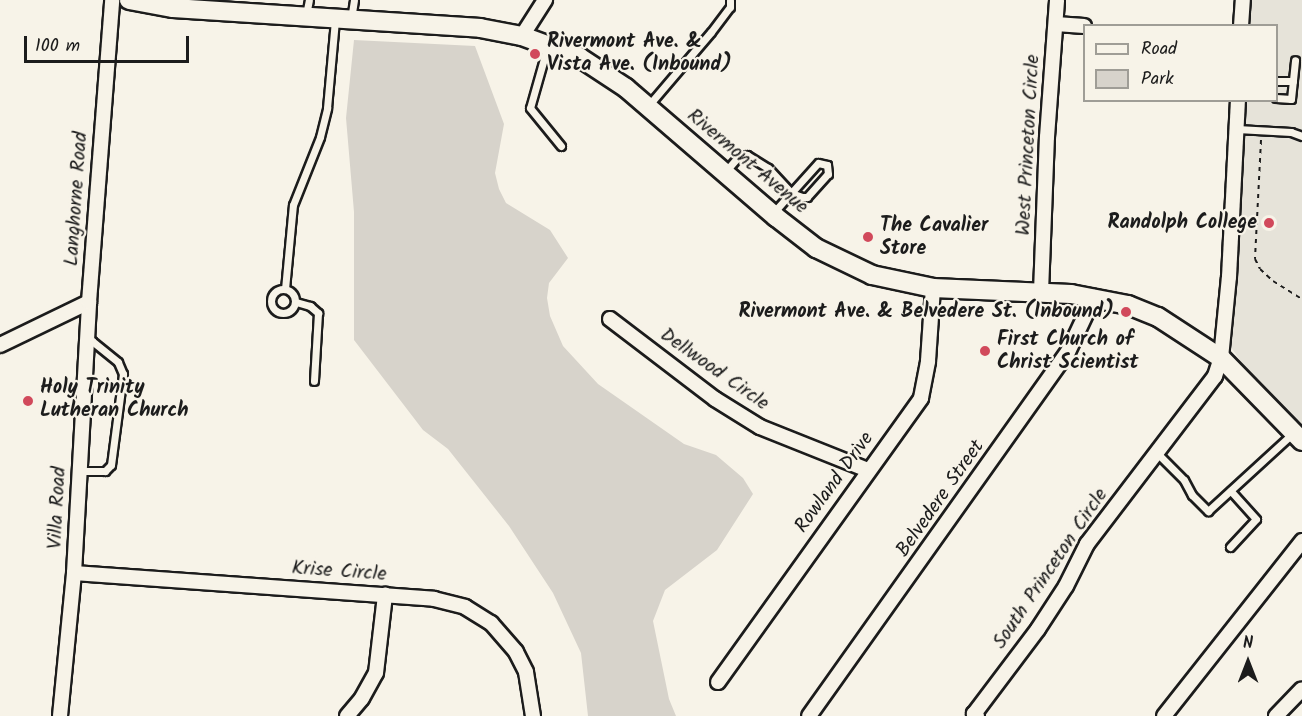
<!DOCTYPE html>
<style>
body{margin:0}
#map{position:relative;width:1302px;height:716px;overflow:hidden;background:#f7f3e8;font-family:Kalam,sans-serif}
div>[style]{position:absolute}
.built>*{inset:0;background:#e6e3d9}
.green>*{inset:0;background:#d7d3cb}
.path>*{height:2px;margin-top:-1px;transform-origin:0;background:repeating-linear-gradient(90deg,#1c1c1c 0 4.5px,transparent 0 9px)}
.roads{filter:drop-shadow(2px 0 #1c1c1c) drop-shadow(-2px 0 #1c1c1c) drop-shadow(0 2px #1c1c1c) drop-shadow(0 -2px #1c1c1c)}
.lane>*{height:7px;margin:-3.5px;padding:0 3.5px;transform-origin:3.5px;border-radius:3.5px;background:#f7f3e8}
.lane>.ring{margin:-3.5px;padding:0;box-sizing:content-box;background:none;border:7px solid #f7f3e8;border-radius:50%}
.street>*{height:14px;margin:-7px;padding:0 7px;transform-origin:7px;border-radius:7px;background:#f7f3e8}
.secondary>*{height:18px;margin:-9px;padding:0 9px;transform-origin:9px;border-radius:9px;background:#f7f3e8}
.dots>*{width:16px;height:16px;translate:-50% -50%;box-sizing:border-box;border:3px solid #f7f3e8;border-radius:50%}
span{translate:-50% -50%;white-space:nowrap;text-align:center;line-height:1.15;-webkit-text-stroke:4.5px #f7f3e8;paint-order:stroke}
.poi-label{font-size:20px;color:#1c1c1c;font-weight:700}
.left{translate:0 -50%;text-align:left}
.right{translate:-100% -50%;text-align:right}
.street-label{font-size:20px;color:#1c1c1c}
.legend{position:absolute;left:1083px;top:24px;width:195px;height:78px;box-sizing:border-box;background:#f7f3e8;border:2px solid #9f9d96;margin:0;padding:8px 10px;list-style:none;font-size:18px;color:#1c1c1c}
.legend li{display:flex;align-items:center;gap:12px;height:30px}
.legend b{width:30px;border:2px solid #9f9d96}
.north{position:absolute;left:1218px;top:632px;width:60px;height:60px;-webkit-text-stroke:4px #f7f3e8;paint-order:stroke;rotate:0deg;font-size:16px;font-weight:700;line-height:24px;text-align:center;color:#1c1c1c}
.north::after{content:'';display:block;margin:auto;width:21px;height:27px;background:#1c1c1c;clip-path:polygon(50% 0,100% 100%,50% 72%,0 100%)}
.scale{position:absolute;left:24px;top:36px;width:165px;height:27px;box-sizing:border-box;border:3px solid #1c1c1c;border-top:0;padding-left:8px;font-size:18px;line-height:21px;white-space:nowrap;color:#1c1c1c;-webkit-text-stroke:4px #f7f3e8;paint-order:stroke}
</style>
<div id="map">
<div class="built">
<i style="clip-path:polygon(1246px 0,1302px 0,1302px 440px,1285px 423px,1230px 346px,1241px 101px,1276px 100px,1276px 26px,1245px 25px)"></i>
</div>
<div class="green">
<i style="clip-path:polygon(354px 40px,475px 46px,504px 124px,495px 173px,499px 189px,506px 203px,550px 230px,568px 258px,549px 283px,547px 298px,550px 316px,563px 346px,598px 384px,684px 444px,716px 455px,743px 478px,753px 494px,717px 550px,665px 590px,653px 621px,669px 699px,676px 716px,588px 716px,581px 653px,553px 593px,509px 526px,448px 449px,423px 430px,354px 340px,354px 212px,346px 118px)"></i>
</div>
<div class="path">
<i style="left:1261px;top:140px;width:119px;rotate:92.9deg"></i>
<i style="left:1255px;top:259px;width:11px;rotate:63deg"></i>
<i style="left:1260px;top:269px;width:18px;rotate:43deg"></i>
<i style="left:1273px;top:281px;width:34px;rotate:32deg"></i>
</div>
<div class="roads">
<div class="lane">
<i style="left:306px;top:15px;width:15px;rotate:-79deg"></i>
<i style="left:351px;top:19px;width:19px;rotate:-81deg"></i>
<i style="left:547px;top:48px;width:62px;rotate:105.8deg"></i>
<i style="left:530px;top:108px;width:49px;rotate:50.8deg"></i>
<i style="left:1276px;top:81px;width:17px"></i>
<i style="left:1276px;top:98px;width:15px;rotate:4deg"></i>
<i style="left:1291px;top:99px;width:39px;rotate:-84deg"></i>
<i style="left:648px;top:106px;width:97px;rotate:-49.6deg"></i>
<i style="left:711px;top:32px;width:31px;rotate:-53deg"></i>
<i style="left:730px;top:7px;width:7px;rotate:-90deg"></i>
<i style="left:1237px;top:129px;width:54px;rotate:3.2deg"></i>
<i style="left:1291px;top:132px;width:12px;rotate:20deg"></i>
<i style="left:725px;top:172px;width:21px;rotate:-49deg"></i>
<i style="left:739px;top:156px;width:8px;rotate:-7deg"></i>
<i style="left:747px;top:155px;width:25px;rotate:32deg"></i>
<i style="left:768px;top:168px;width:34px;rotate:47deg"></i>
<i style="left:791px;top:193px;width:12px;rotate:20deg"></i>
<i style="left:802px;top:197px;width:5px"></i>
<i style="left:807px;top:197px;width:31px;rotate:-48deg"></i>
<i style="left:828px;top:174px;width:9px;rotate:-96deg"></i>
<i style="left:827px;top:165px;width:9px;rotate:-167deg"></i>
<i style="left:818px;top:163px;width:40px;rotate:132deg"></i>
<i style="left:791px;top:193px;width:25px;rotate:132deg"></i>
<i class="ring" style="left:271px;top:289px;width:17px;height:17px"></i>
<i style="left:285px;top:289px;width:84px;rotate:-84.6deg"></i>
<i style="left:293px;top:205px;width:73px;rotate:-68.3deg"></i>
<i style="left:320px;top:137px;width:30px;rotate:-76deg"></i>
<i style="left:327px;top:108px;width:88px;rotate:-84.8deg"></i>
<i style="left:296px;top:302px;width:15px;rotate:16deg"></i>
<i style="left:310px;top:306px;width:11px;rotate:41deg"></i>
<i style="left:318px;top:313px;width:68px;rotate:93.4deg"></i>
<i style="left:1157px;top:453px;width:38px;rotate:45deg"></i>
<i style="left:1184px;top:480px;width:17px;rotate:62deg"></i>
<i style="left:1192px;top:495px;width:23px;rotate:45deg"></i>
<i style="left:1208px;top:511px;width:114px;rotate:-42.5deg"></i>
<i style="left:80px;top:471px;width:25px"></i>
<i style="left:105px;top:471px;width:8px;rotate:-45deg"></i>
<i style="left:111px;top:465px;width:92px;rotate:-82.5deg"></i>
<i style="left:123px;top:374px;width:13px;rotate:-113deg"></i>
<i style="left:118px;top:362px;width:33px;rotate:-141deg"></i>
<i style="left:92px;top:341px;width:5px;rotate:-169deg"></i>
<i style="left:1230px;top:547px;width:38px;rotate:-47deg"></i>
<i style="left:1256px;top:519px;width:38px;rotate:-132deg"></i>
</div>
<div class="street">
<i style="left:1056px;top:24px;width:28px;rotate:4deg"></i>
<i style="left:1241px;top:26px;width:26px;rotate:-86deg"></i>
<i style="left:522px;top:36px;width:43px;rotate:-57.4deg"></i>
<i style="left:1041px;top:292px;width:155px;rotate:-87.8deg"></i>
<i style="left:1047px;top:137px;width:137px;rotate:-85.8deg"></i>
<i style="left:610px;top:319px;width:132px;rotate:37.3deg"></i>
<i style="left:715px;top:399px;width:53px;rotate:31.9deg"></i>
<i style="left:760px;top:427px;width:116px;rotate:21.7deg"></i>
<i style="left:0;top:345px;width:99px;rotate:-25.8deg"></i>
<i style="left:74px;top:573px;width:361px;rotate:4.1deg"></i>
<i style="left:434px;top:599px;width:32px;rotate:14deg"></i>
<i style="left:465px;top:607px;width:31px;rotate:32deg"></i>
<i style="left:491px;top:623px;width:38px;rotate:49deg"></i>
<i style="left:516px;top:652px;width:22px;rotate:63deg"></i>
<i style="left:526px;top:672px;width:45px;rotate:81deg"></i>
<i style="left:718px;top:682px;width:349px;rotate:-54.4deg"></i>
<i style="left:921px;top:398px;width:38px;rotate:-79deg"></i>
<i style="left:928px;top:361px;width:73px;rotate:-86.1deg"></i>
<i style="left:60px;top:716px;width:144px;rotate:-84.4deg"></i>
<i style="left:74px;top:573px;width:271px;rotate:-86.8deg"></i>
<i style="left:89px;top:302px;width:303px;rotate:-85.6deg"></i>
<i style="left:347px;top:716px;width:23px;rotate:-50deg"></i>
<i style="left:362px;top:698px;width:29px;rotate:-61deg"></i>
<i style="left:376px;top:673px;width:79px;rotate:-83.4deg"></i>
<i style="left:809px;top:716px;width:447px;rotate:-54.6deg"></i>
<i style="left:1068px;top:352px;width:61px;rotate:-64.7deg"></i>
<i style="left:977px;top:716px;width:4px;rotate:-146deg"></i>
<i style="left:974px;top:714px;width:106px;rotate:-53deg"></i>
<i style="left:1038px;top:629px;width:51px;rotate:-56.9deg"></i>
<i style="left:1066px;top:586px;width:47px;rotate:-63.4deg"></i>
<i style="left:1087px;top:544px;width:211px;rotate:-52.7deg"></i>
<i style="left:1215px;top:376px;width:19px;rotate:-72deg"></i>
<i style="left:1221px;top:358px;width:81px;rotate:-84.4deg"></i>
<i style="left:1229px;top:277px;width:177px;rotate:-87.1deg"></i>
<i style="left:1164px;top:716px;width:223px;rotate:-51.7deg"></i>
<i style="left:1276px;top:716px;width:37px;rotate:-46deg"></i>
</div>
<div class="secondary">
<i style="left:129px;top:0;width:45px;rotate:10.3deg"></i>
<i style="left:173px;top:8px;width:308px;rotate:3.7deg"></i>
<i style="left:480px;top:28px;width:43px;rotate:10.8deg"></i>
<i style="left:522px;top:36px;width:61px;rotate:20.2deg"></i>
<i style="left:579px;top:57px;width:56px;rotate:33.4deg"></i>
<i style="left:626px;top:88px;width:198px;rotate:40.7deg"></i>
<i style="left:776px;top:217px;width:51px;rotate:37.8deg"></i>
<i style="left:816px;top:248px;width:62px;rotate:25.7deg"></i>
<i style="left:872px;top:275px;width:62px;rotate:12deg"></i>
<i style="left:933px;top:288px;width:138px;rotate:2.5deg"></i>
<i style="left:1071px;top:294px;width:58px;rotate:10.9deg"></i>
<i style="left:1128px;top:305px;width:32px;rotate:22deg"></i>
<i style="left:1158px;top:317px;width:75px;rotate:33.1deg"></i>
<i style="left:1221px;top:358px;width:116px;rotate:45.7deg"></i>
</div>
</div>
<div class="dots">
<i style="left:535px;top:54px;background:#d1495b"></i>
<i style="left:1269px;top:223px;background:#d1495b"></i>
<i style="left:868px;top:237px;background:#d1495b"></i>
<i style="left:1126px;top:312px;background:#d1495b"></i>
<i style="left:985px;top:351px;background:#d1495b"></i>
<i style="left:28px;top:401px;background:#d1495b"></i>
</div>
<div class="poi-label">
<span class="left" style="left:547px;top:54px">Rivermont Ave. &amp;<br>Vista Ave. (Inbound)</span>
<span class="right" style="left:1257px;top:223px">Randolph College</span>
<span class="left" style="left:880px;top:238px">The Cavalier<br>Store</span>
<span class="right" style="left:1114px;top:312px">Rivermont Ave. &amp; Belvedere St. (Inbound)</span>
<span class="left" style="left:997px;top:352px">First Church of<br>Christ Scientist</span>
<span class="left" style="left:40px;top:400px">Holy Trinity<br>Lutheran Church</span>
</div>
<div class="street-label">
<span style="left:1029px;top:145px;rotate:-87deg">West Princeton Circle</span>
<span style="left:747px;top:162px;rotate:40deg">Rivermont Avenue</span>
<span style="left:77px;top:199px;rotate:-86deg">Langhorne Road</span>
<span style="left:714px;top:370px;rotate:35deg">Dellwood Circle</span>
<span style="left:835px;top:483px;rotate:-54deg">Rowland Drive</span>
<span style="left:941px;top:499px;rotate:-55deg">Belvedere Street</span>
<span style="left:58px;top:508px;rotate:-87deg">Villa Road</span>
<span style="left:1051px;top:569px;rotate:-56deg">South Princeton Circle</span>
<span style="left:339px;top:572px;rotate:4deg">Krise Circle</span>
</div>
<ul class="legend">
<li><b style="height:8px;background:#f7f3e8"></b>Road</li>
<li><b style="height:16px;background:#d7d3cb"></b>Park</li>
</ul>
<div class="north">N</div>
<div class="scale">100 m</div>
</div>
